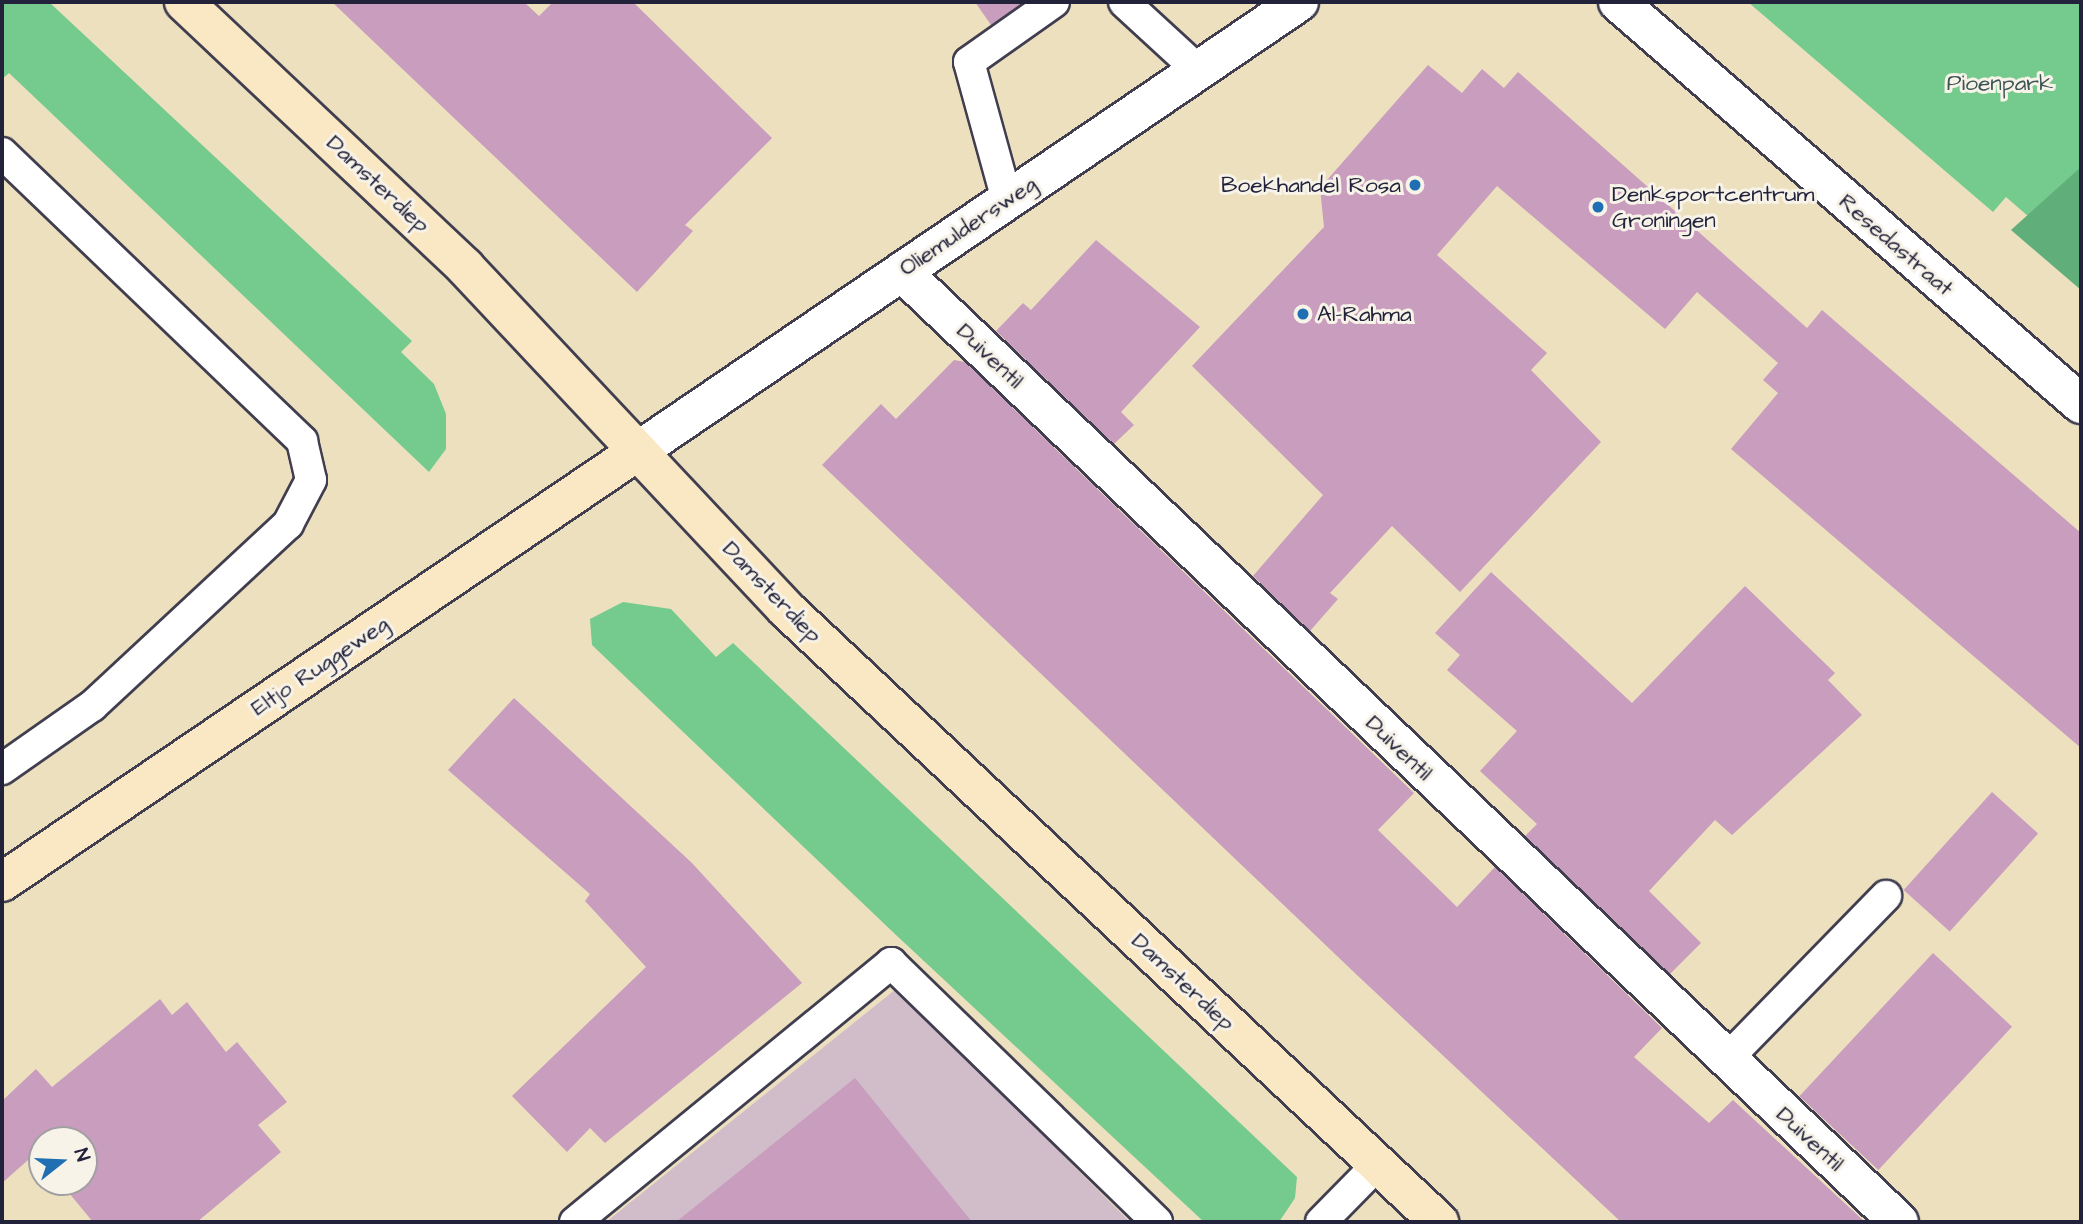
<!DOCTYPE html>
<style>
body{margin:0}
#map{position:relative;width:2083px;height:1224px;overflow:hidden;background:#ece0bf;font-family:"Architects Daughter",sans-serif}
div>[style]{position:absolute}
.industrial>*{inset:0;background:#d1bdca}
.green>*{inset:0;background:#75ca8e}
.forest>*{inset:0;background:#60ae79}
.building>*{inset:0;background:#c89dbd;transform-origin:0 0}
.roads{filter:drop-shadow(2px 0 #403e4f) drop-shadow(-2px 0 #403e4f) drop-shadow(0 2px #403e4f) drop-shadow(0 -2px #403e4f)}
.lane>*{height:30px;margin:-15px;padding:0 15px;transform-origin:15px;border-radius:15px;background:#fff}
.street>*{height:38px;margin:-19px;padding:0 19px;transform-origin:19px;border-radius:19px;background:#fff}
.secondary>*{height:38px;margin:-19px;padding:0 19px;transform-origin:19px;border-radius:19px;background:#fae7c3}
.dots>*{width:19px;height:19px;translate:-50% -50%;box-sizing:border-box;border:4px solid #f7f3e8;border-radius:50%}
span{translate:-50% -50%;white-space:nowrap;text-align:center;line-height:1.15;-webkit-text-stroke:6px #f7f3e8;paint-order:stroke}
.park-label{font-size:23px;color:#3b5454}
.street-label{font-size:23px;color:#22223b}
.poi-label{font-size:23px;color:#22223b}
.right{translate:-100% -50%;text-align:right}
.left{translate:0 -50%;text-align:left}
.frame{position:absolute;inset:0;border:4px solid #22223b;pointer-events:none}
.north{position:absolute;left:28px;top:1126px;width:70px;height:70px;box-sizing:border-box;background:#f7f3e8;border:2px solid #a29fa3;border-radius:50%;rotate:72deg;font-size:19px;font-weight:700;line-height:28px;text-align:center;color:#22223b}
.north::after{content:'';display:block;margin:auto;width:24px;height:32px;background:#1f6fb2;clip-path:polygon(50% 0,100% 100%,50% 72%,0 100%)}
</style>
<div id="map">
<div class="industrial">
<i style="clip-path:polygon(896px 989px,1130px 1222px,606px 1222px)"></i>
</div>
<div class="green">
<i style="clip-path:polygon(2px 2px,49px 2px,412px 341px,401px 352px,434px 384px,446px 414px,446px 449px,429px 472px,9px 73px,2px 79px)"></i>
<i style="clip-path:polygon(1748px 2px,2081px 2px,2081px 262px,2006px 197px,1993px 212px)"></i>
<i style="clip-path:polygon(623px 602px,671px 609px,716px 657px,733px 643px,1297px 1177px,1295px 1198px,1279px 1222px,1204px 1222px,896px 935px,592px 645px,590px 619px)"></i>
</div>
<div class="forest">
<i style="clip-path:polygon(2081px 167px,2081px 290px,2011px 230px)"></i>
</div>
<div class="building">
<i style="clip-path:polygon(332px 2px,524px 2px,539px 16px,553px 2px,633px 2px,772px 138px,685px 225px,693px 231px,637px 292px)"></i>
<i style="clip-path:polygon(975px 2px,1024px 2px,991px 25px)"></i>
<i style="clip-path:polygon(1428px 65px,1462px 93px,1482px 69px,1504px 88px,1518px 72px,1807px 328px,1822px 310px,2081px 533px,2081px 748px,1731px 449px,1778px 393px,1763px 380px,1778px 363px,1697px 292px,1665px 329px,1497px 186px,1437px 255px,1547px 353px,1531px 370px,1601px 442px,1460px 592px,1392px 526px,1330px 593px,1338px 599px,1310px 631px,1253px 576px,1323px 495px,1192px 366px,1324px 227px,1320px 188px)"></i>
<i style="clip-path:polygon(1096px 240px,1200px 327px,1121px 412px,1134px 425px,1114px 444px,996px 331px,1023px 303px,1031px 310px)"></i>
<i style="clip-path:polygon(954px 360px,965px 362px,1414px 793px,1378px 830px,1457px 907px,1495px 867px,1662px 1028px,1634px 1057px,1709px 1123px,1733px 1100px,1865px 1222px,1621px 1222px,1358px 976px,822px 465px,881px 404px,896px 419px)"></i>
<i style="clip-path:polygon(1491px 572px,1632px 703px,1745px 586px,1835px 673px,1828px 680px,1862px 715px,1732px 835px,1715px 820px,1649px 891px,1701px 943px,1670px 974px,1525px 836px,1537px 824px,1480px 771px,1517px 731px,1447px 670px,1460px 655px,1435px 633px)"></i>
<i style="clip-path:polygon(514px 698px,692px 863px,802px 983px,605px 1143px,590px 1128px,567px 1152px,512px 1096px,646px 967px,585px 901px,590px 894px,448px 770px)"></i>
<i style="left:1992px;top:792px;width:62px;height:132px;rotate:42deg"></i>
<i style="left:1933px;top:953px;width:108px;height:196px;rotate:43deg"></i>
<i style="clip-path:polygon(160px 999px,172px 1015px,187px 1002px,226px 1052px,237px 1042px,287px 1102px,258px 1125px,281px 1152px,197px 1222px,93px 1222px,60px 1182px,84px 1182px,84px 1140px,42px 1140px,42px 1161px,36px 1153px,2px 1183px,2px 1101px,36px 1069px,52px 1087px)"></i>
<i style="clip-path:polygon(855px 1078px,972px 1222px,676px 1222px)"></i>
</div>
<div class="roads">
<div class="lane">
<i style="left:1124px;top:2px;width:100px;rotate:42.6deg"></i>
<i style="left:2px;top:153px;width:416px;rotate:43.8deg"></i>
<i style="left:302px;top:441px;width:40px;rotate:77deg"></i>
<i style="left:311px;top:480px;width:50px;rotate:117.6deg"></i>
<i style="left:288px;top:524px;width:267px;rotate:137.1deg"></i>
<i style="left:92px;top:706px;width:110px;rotate:145deg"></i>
<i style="left:1007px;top:200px;width:143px;rotate:-105.4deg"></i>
<i style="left:969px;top:62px;width:104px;rotate:-35.2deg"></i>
<i style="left:1727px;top:1059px;width:228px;rotate:-45.7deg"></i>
<i style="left:575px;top:1222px;width:409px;rotate:-39.3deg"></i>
<i style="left:891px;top:963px;width:371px;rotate:44.2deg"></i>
<i style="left:1321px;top:1222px;width:80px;rotate:-45.5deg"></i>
</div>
<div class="street">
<i style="left:1618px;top:2px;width:613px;rotate:40.97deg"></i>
<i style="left:902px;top:272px;width:1377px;rotate:43.62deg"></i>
<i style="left:638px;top:451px;width:799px;rotate:-34.19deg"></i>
</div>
<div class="secondary">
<i style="left:184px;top:2px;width:386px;rotate:43.3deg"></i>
<i style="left:465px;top:267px;width:469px;rotate:46.8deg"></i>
<i style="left:786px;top:609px;width:896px;rotate:43.19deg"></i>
<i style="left:2px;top:882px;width:768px;rotate:-34.12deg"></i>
</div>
</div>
<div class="dots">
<i style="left:1415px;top:185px;background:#1f6fb2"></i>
<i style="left:1598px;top:207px;background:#1f6fb2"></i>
<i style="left:1303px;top:314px;background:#1f6fb2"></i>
</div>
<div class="park-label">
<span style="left:2000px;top:83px">Pioenpark</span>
</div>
<div class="street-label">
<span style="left:378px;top:184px;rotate:43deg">Damsterdiep</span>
<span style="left:968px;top:226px;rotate:-34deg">Oliemuldersweg</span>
<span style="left:1896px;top:245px;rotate:41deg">Resedastraat</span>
<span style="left:990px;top:356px;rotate:44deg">Duiventil</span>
<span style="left:772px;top:592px;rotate:46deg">Damsterdiep</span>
<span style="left:320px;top:666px;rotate:-34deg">Eltjo Ruggeweg</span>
<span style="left:1399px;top:748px;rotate:44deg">Duiventil</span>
<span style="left:1183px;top:982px;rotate:43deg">Damsterdiep</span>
<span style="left:1810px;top:1139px;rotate:43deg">Duiventil</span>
</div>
<div class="poi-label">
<span class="right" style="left:1401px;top:185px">Boekhandel Rosa</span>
<span class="left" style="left:1612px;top:207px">Denksportcentrum<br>Groningen</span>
<span class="left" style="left:1317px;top:314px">Al-Rahma</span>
</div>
<div class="frame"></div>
<div class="north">N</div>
</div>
